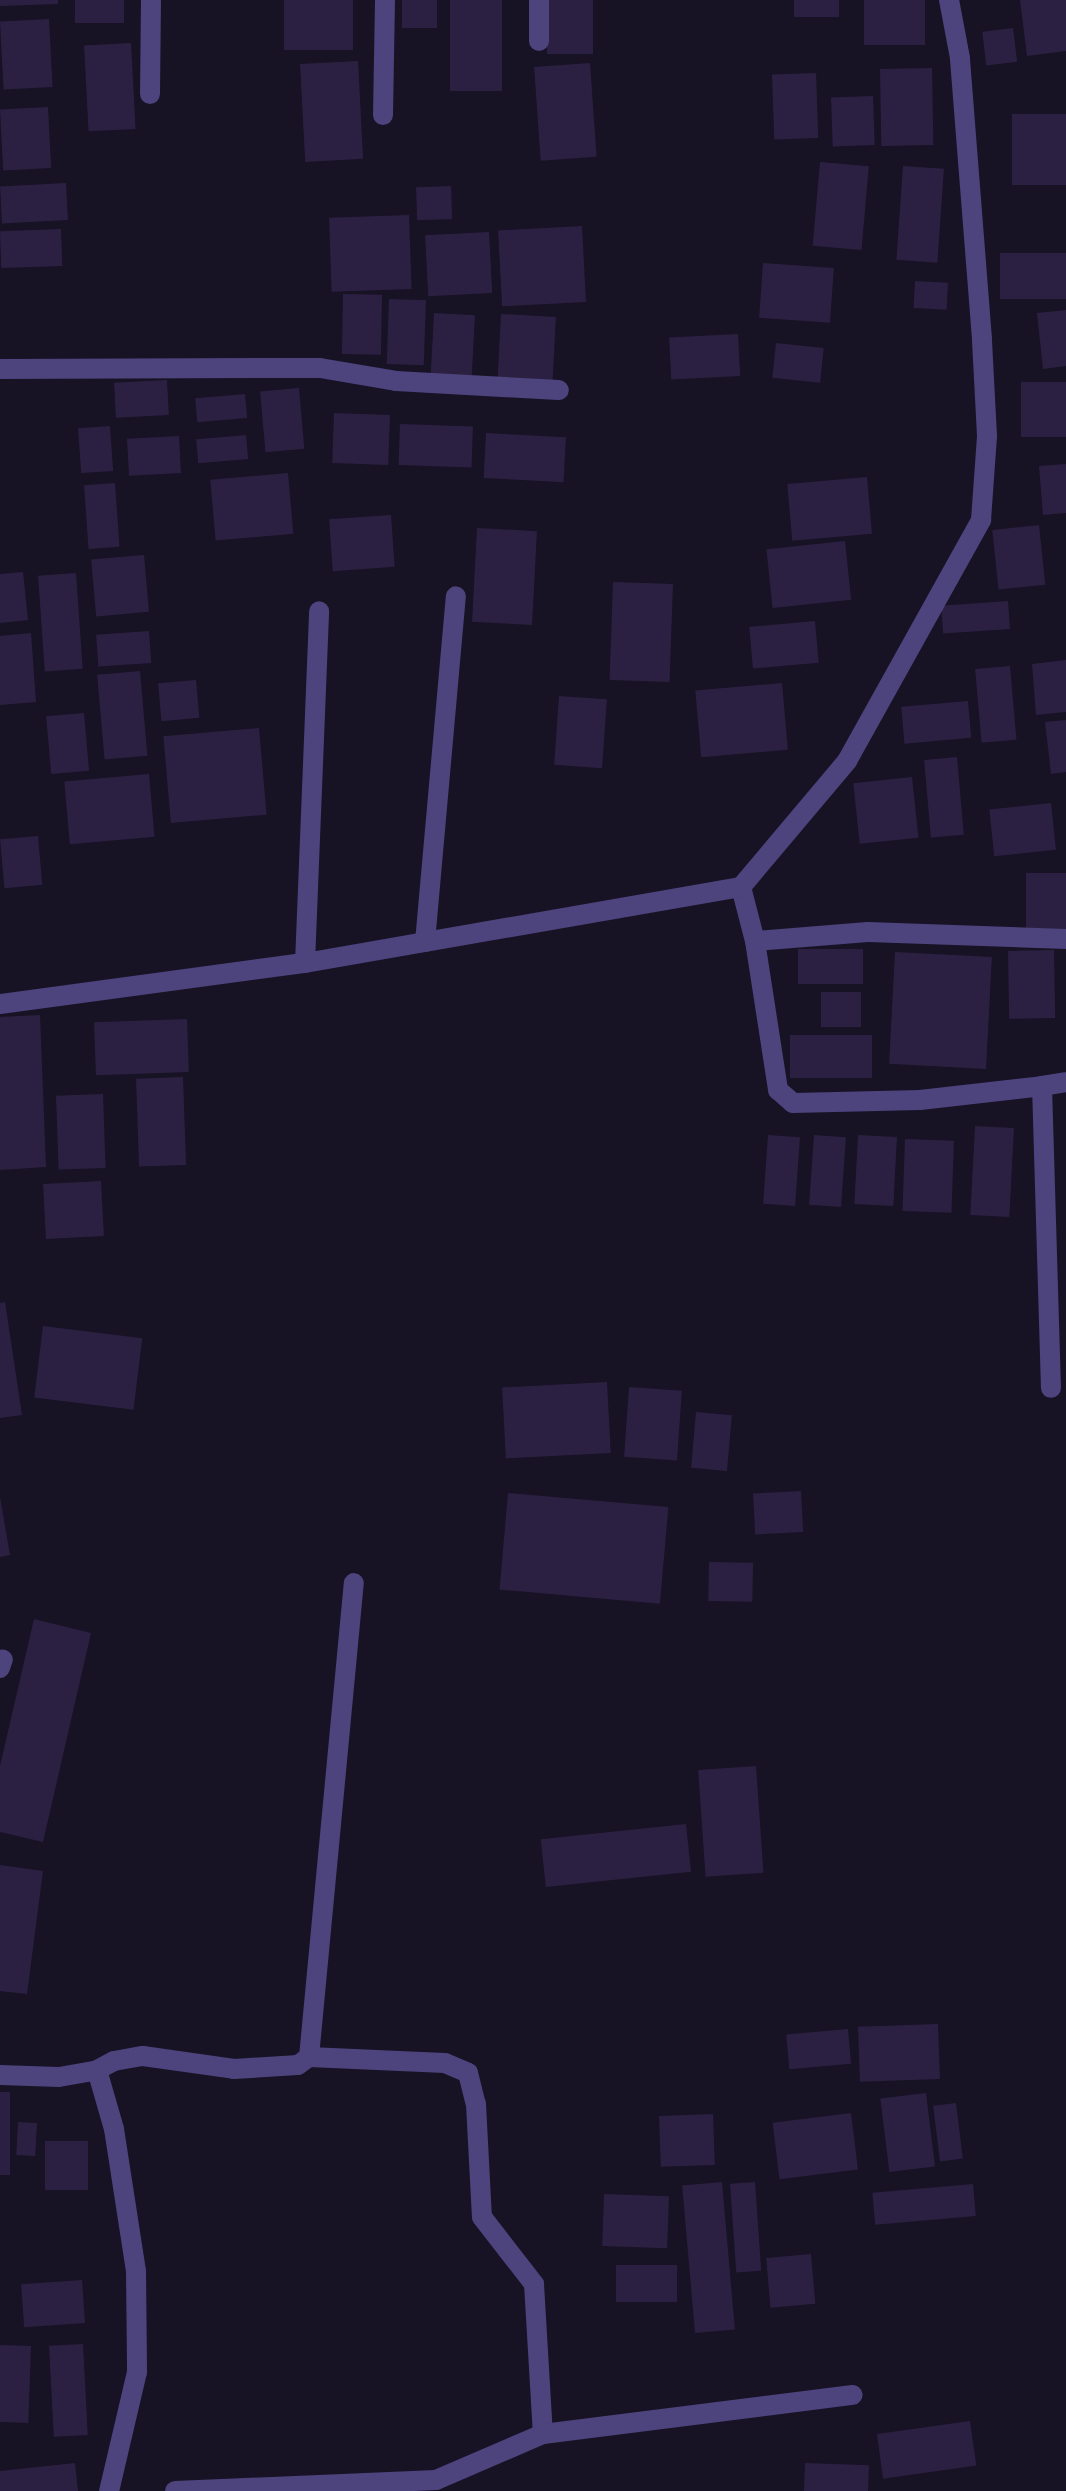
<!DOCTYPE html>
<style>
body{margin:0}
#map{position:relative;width:1066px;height:2491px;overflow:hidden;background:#171224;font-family:Inter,sans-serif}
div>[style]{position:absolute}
.building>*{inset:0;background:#2c2042;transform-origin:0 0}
.street>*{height:20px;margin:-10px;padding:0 10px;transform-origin:10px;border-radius:10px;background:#4d437d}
span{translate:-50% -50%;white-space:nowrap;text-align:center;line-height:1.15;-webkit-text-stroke:9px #171224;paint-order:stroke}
</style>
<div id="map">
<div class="building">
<i style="clip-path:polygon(0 0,58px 0,58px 4px,0 6px)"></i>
<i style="left:75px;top:0;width:49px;height:23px"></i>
<i style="left:284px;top:0;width:69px;height:50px"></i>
<i style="left:402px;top:0;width:35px;height:28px"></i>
<i style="left:450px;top:0;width:52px;height:91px"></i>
<i style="left:547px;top:0;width:46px;height:54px"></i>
<i style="left:794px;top:0;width:45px;height:17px"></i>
<i style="left:864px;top:0;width:61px;height:45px"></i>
<i style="clip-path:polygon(1020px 0,1066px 0,1066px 51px,1027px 56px)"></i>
<i style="left:49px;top:19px;width:68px;height:49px;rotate:87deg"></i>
<i style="left:1013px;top:28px;width:34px;height:31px;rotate:83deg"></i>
<i style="left:131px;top:43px;width:86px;height:47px;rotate:87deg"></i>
<i style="left:358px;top:61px;width:98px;height:58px;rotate:87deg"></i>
<i style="left:590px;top:63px;width:94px;height:56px;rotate:86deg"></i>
<i style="left:932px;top:68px;width:77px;height:52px;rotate:89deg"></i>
<i style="left:816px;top:73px;width:65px;height:44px;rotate:88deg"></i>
<i style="left:873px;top:96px;width:49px;height:42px;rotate:88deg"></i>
<i style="left:48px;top:107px;width:61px;height:48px;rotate:87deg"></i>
<i style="left:1066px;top:114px;width:71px;height:54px;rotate:90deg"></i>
<i style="left:820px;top:162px;width:49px;height:84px;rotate:5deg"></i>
<i style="left:903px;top:166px;width:41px;height:94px;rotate:4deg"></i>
<i style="left:66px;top:183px;width:37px;height:66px;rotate:87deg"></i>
<i style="left:451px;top:186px;width:33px;height:35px;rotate:88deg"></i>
<i style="left:409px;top:215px;width:74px;height:80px;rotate:88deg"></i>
<i style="left:582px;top:226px;width:76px;height:84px;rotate:87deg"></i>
<i style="left:61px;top:229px;width:37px;height:61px;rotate:88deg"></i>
<i style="left:489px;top:232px;width:61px;height:64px;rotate:87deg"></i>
<i style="left:1066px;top:253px;width:46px;height:66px;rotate:90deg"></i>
<i style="left:763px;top:263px;width:71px;height:55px;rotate:4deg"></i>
<i style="left:915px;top:281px;width:33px;height:27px;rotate:3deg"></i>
<i style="left:343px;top:294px;width:39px;height:60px;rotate:1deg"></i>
<i style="left:389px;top:299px;width:37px;height:65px;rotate:2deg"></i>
<i style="clip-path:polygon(1066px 310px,1066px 366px,1043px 369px,1037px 313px)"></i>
<i style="left:434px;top:313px;width:41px;height:61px;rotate:3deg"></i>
<i style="left:501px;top:314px;width:55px;height:64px;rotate:3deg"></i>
<i style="left:738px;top:334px;width:42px;height:69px;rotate:87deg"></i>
<i style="left:776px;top:343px;width:48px;height:35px;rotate:6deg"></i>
<i style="left:167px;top:380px;width:35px;height:53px;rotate:87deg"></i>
<i style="left:1066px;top:382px;width:55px;height:45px;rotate:90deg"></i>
<i style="left:299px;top:388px;width:61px;height:39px;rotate:85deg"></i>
<i style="left:245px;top:394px;width:24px;height:50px;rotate:85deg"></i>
<i style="left:334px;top:413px;width:56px;height:50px;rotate:2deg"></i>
<i style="left:400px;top:424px;width:73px;height:41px;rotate:2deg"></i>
<i style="left:110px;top:426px;width:45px;height:32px;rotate:86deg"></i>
<i style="left:486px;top:433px;width:80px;height:45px;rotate:3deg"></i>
<i style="left:246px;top:435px;width:24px;height:50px;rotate:85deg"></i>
<i style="left:179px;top:436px;width:37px;height:52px;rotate:87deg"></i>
<i style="clip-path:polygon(1066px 464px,1066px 513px,1043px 515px,1039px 466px)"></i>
<i style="left:288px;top:473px;width:61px;height:78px;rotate:85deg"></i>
<i style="left:867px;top:477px;width:57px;height:80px;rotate:85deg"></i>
<i style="left:115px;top:483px;width:64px;height:31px;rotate:86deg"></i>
<i style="left:391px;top:515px;width:52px;height:62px;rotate:86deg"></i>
<i style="left:1039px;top:525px;width:60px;height:47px;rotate:84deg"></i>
<i style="left:477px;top:528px;width:60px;height:94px;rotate:3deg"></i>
<i style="left:845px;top:541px;width:59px;height:79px;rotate:84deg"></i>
<i style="left:144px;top:555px;width:57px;height:53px;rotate:85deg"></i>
<i style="clip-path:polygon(23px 572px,28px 620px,0 623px,0 574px)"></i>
<i style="left:76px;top:573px;width:96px;height:38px;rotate:86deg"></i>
<i style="left:613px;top:582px;width:60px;height:98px;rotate:2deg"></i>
<i style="left:1008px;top:601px;width:28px;height:67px;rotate:86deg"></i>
<i style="left:815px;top:621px;width:42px;height:66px;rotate:85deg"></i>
<i style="left:149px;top:631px;width:32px;height:53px;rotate:86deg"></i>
<i style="clip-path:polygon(31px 633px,36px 702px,0 705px,0 636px)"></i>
<i style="clip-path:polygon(1066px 660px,1066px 712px,1036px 715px,1032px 664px)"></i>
<i style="left:1010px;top:666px;width:74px;height:35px;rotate:85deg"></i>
<i style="left:140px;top:671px;width:85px;height:43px;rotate:85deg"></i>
<i style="left:196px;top:680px;width:38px;height:38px;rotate:85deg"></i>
<i style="left:782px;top:683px;width:67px;height:87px;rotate:85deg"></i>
<i style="left:559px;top:696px;width:48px;height:69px;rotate:4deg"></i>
<i style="left:968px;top:701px;width:37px;height:67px;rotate:85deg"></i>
<i style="left:84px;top:713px;width:58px;height:38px;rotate:85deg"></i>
<i style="clip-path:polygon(1066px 720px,1066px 772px,1051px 774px,1045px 722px)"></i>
<i style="left:259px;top:728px;width:87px;height:96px;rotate:85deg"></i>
<i style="left:957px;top:757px;width:78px;height:33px;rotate:85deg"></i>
<i style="left:149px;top:774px;width:63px;height:85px;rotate:85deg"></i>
<i style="left:912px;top:777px;width:61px;height:59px;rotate:84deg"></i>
<i style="left:1051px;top:803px;width:47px;height:62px;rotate:84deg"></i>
<i style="left:38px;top:836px;width:49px;height:38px;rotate:85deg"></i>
<i style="left:1066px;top:873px;width:57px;height:40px;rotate:90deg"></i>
<i style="left:798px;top:949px;width:65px;height:35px"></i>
<i style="left:1054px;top:950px;width:68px;height:46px;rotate:89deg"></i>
<i style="left:895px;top:952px;width:97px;height:112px;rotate:3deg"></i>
<i style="left:821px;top:992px;width:40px;height:35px"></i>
<i style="clip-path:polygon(40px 1015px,46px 1167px,0 1170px,0 1017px)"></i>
<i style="left:187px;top:1019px;width:53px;height:93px;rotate:88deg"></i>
<i style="left:790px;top:1035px;width:82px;height:43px"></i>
<i style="left:183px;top:1077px;width:88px;height:47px;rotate:88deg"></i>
<i style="left:103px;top:1094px;width:74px;height:47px;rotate:88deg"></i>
<i style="left:975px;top:1126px;width:39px;height:89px;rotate:3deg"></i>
<i style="left:768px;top:1135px;width:32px;height:69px;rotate:4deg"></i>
<i style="left:814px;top:1135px;width:32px;height:70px;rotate:4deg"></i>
<i style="left:858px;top:1135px;width:39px;height:69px;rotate:3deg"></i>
<i style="left:905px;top:1139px;width:49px;height:72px;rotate:2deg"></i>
<i style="left:101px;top:1181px;width:55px;height:58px;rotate:87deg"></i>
<i style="clip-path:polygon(5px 1302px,22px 1415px,0 1418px,0 1303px)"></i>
<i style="left:43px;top:1326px;width:100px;height:72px;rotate:7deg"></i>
<i style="left:607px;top:1382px;width:71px;height:105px;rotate:87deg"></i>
<i style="left:629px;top:1387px;width:53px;height:70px;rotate:4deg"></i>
<i style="left:696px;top:1412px;width:36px;height:56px;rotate:5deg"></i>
<i style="left:801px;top:1491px;width:41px;height:48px;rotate:87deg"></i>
<i style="left:508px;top:1493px;width:161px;height:97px;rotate:5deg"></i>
<i style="clip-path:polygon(0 1497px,10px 1555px,0 1557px)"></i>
<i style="left:709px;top:1562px;width:44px;height:39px;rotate:1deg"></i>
<i style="clip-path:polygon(34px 1619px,91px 1633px,43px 1842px,0 1832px,0 1766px)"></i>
<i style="left:756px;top:1766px;width:107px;height:58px;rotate:86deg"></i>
<i style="left:686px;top:1824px;width:48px;height:146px;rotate:84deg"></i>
<i style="clip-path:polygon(0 1865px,43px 1871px,27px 1994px,0 1991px)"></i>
<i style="left:938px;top:2024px;width:55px;height:80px;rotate:88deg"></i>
<i style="left:848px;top:2029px;width:35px;height:62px;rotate:85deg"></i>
<i style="left:0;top:2092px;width:10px;height:83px"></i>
<i style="left:926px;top:2093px;width:74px;height:46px;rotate:83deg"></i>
<i style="left:956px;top:2103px;width:56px;height:23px;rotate:83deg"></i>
<i style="left:851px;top:2113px;width:57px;height:79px;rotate:83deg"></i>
<i style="left:713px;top:2114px;width:51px;height:54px;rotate:88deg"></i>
<i style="left:18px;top:2122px;width:19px;height:33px;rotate:3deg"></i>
<i style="left:45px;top:2141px;width:43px;height:49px"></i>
<i style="left:722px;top:2182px;width:148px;height:40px;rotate:85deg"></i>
<i style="left:755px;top:2182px;width:89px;height:25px;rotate:86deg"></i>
<i style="left:973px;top:2184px;width:32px;height:101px;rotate:85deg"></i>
<i style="left:604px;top:2194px;width:65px;height:52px;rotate:2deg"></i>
<i style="left:811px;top:2254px;width:50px;height:45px;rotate:85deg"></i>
<i style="left:616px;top:2265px;width:61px;height:37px"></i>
<i style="left:82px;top:2280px;width:43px;height:61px;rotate:86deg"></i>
<i style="left:83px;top:2344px;width:91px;height:34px;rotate:87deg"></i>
<i style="left:0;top:2345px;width:31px;height:77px;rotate:2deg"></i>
<i style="left:970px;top:2421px;width:45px;height:94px;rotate:82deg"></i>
<i style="clip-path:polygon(75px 2463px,78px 2491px,0 2491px,0 2471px)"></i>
<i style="left:805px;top:2463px;width:64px;height:28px;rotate:2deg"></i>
</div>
<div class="street">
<i style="left:539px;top:41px;width:41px;rotate:-90deg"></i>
<i style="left:150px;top:94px;width:94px;rotate:-89.4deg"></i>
<i style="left:383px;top:115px;width:115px;rotate:-89deg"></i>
<i style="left:0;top:369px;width:320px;rotate:-0.2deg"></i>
<i style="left:320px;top:368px;width:77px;rotate:9.7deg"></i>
<i style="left:396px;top:381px;width:163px;rotate:3.2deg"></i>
<i style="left:741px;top:887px;width:56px;rotate:75.5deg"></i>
<i style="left:755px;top:941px;width:151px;rotate:81.2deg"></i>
<i style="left:778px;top:1090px;width:20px;rotate:41deg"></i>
<i style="left:793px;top:1103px;width:127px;rotate:-1.4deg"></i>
<i style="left:920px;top:1100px;width:123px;rotate:-6.5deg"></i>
<i style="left:1042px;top:1086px;width:302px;rotate:88.3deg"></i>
<i style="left:755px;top:941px;width:113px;rotate:-4.6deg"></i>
<i style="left:868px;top:932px;width:198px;rotate:2deg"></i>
<i style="left:425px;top:942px;width:347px;rotate:-84.9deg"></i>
<i style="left:305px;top:963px;width:352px;rotate:-87.7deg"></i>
<i style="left:0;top:1004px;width:308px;rotate:-7.7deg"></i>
<i style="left:305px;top:963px;width:443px;rotate:-9.9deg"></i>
<i style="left:741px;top:887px;width:165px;rotate:-49.9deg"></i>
<i style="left:847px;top:761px;width:276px;rotate:-60.9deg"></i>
<i style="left:981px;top:520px;width:84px;rotate:-85.9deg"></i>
<i style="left:987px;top:436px;width:97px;rotate:-93deg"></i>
<i style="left:982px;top:339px;width:282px;rotate:-94.5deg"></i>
<i style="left:960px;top:58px;width:59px;rotate:-100.7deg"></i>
<i style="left:1042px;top:1086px;width:24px;rotate:-9deg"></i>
<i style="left:0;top:1668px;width:9px;rotate:-72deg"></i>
<i style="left:309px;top:2057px;width:136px;rotate:2.5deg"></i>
<i style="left:445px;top:2063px;width:25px;rotate:23deg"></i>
<i style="left:468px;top:2073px;width:32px;rotate:76deg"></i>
<i style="left:476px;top:2104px;width:113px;rotate:87deg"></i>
<i style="left:482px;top:2217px;width:85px;rotate:52.2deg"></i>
<i style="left:534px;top:2284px;width:150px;rotate:86.6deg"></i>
<i style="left:97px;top:2070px;width:19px;rotate:-28deg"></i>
<i style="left:114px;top:2061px;width:29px;rotate:-10deg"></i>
<i style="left:143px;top:2056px;width:92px;rotate:8.1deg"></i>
<i style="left:234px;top:2069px;width:64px;rotate:-3.6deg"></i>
<i style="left:298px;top:2065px;width:14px;rotate:-36deg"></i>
<i style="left:309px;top:2057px;width:476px;rotate:-84.6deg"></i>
<i style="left:0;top:2075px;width:59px;rotate:1.9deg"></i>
<i style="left:59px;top:2077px;width:39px;rotate:-10deg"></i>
<i style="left:97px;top:2070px;width:61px;rotate:73.9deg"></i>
<i style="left:114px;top:2129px;width:144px;rotate:81.2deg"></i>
<i style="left:136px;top:2271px;width:101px;rotate:89.4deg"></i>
<i style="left:137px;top:2372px;width:122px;rotate:103.2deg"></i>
<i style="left:175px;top:2491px;width:261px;rotate:-2.4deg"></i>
<i style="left:436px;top:2480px;width:116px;rotate:-23.3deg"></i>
<i style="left:543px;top:2434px;width:312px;rotate:-7.2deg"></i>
</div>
</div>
